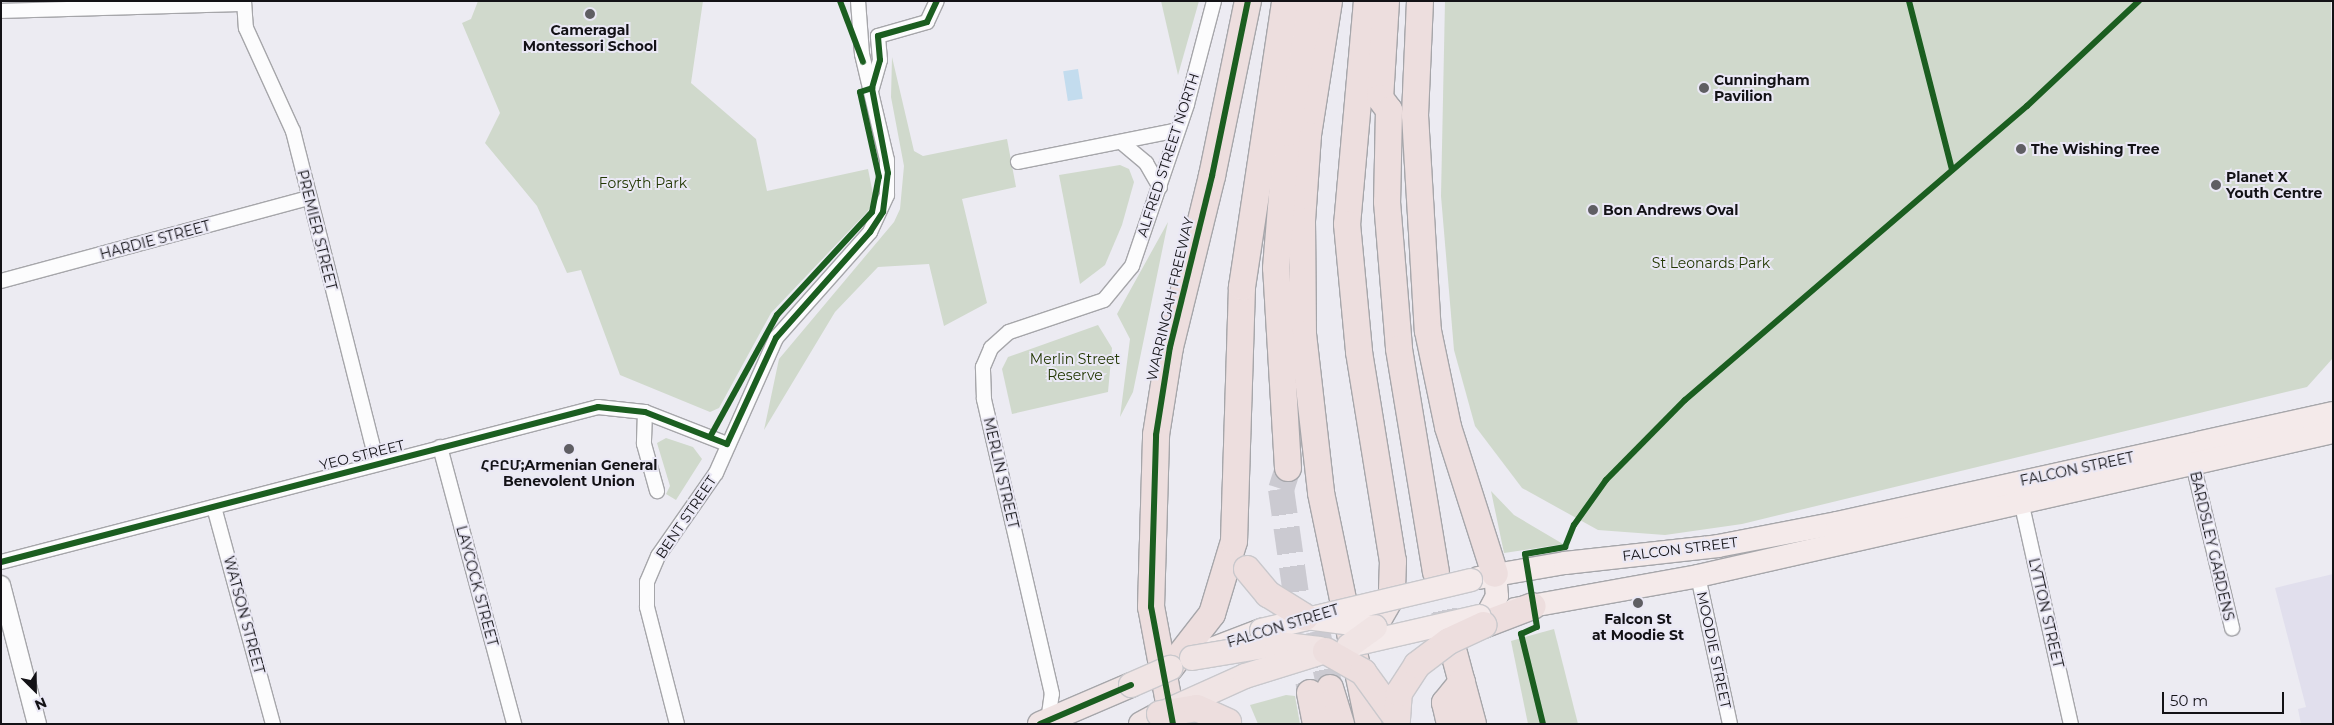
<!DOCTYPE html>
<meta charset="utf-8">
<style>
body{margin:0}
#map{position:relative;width:2334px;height:725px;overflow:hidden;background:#ecebf2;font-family:Montserrat,"Noto Sans Armenian",sans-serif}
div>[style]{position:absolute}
.built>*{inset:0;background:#e1dfed}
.green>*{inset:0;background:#d0d9cc}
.water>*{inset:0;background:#c3dcee;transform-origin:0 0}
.motorway-tunnel>*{height:26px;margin-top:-13px;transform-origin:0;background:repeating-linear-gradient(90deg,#cbcad1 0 26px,transparent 0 39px)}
.roads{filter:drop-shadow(1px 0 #a6a6aa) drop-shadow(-1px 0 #a6a6aa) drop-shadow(0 1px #a6a6aa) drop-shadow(0 -1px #a6a6aa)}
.minor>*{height:14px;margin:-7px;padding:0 7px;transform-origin:7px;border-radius:7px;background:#fcfcfd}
.tertiary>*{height:18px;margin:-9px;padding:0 9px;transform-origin:9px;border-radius:9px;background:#fcfcfd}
.primary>*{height:22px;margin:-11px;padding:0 11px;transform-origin:11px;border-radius:11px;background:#f4eaea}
.trunk>*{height:24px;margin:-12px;padding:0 12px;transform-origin:12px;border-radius:12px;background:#f0e4e4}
.motorway>*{height:26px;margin:-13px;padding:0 13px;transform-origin:13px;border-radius:13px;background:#eddede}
.bridges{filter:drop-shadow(1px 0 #c9c8cc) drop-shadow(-1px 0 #c9c8cc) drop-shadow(0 1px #c9c8cc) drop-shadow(0 -1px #c9c8cc)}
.primary-bridge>*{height:22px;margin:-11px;padding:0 11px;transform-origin:11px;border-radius:11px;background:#f4eaea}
.trunk-bridge>*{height:24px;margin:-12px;padding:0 12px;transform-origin:12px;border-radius:12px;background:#f0e4e4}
.motorway-bridge>*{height:26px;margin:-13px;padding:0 13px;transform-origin:13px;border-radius:13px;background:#eddede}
.cycleway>*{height:6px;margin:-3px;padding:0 3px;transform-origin:3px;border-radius:3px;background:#1b5e20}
.dots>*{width:14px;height:14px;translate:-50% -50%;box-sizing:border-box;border:2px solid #eae8f5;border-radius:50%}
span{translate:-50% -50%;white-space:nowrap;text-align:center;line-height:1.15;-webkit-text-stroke:4px #eae8f5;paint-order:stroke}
.poi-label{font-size:14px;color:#131216;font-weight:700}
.left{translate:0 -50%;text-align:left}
.street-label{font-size:14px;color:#131216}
.park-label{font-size:14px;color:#233803}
.frame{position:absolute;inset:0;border:2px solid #131216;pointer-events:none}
.north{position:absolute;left:10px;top:665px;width:50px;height:50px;-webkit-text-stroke:4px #eae8f5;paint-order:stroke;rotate:157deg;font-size:14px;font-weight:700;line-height:20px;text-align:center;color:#131216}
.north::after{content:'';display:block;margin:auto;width:18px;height:22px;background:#131216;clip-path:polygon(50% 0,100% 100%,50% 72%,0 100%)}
.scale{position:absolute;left:2162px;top:692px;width:122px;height:22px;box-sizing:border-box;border:2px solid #131216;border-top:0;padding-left:6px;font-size:15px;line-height:18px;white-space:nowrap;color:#131216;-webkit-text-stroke:4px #eae8f5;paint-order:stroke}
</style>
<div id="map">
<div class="built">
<i style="clip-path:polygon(2333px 574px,2333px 724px,2301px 724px,2298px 709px,2306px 707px,2275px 588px)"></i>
</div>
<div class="green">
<i style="clip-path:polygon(478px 1px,703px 1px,691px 83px,756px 139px,767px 191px,868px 169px,874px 199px,868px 211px,771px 313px,719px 408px,710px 412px,620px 375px,581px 270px,567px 273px,537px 206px,485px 143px,500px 113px,462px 23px,471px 19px)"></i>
<i style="clip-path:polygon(1161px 1px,1199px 1px,1178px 75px)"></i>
<i style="clip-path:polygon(1445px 1px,2331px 1px,2333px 358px,2307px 387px,1742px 524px,1665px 535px,1598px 530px,1522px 488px,1475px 426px,1454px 350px,1441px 196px)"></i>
<i style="clip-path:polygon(892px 57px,914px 151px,923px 156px,1007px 139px,1016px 187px,962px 199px,987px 303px,944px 326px,929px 264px,878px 267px,835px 312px,764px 430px,779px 359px,894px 222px,900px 209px,904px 166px,891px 97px)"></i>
<i style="clip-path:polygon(1120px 165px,1129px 169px,1134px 182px,1122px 225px,1105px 265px,1080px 284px,1059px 175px)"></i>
<i style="clip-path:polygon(1168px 222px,1133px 392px,1120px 417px,1130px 339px,1117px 314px)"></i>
<i style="clip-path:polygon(1098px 325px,1112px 348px,1108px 392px,1012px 414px,1002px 369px,1008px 357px)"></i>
<i style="clip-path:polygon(666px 438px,693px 447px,702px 459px,676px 500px,666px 494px,670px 486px,657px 443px)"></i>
<i style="clip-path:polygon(1491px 491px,1514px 515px,1563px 544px,1504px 553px)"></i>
<i style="clip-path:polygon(1554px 629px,1578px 724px,1528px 724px,1511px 641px)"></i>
<i style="clip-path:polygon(1286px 695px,1295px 696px,1300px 724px,1258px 724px,1250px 705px)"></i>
</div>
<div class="water">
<i style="left:1078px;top:69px;width:30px;height:15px;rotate:81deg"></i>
</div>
<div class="motorway-tunnel">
<i style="left:1288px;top:468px;width:22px;rotate:108deg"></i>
<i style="left:1281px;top:489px;width:206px;rotate:81.9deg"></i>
<i style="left:1436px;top:572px;width:77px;rotate:78deg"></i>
<i style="left:1317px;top:631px;width:58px;rotate:77.2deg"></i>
</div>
<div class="roads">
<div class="minor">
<i style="left:244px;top:1px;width:27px;rotate:86deg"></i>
<i style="left:246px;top:28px;width:113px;rotate:65.5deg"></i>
<i style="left:293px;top:131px;width:343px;rotate:75.8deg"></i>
<i style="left:1px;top:11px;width:241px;rotate:-1.7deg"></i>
<i style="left:872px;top:88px;width:29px;rotate:-74deg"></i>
<i style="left:880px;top:60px;width:24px;rotate:-95deg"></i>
<i style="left:878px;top:36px;width:51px;rotate:-15.9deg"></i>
<i style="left:927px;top:22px;width:23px;rotate:-65deg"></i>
<i style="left:1121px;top:142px;width:33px;rotate:40deg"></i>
<i style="left:1146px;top:163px;width:28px;rotate:60deg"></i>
<i style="left:1018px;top:162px;width:163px;rotate:-11.3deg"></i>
<i style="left:1px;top:281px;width:318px;rotate:-15.1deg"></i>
<i style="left:645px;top:412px;width:32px;rotate:92deg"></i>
<i style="left:644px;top:444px;width:49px;rotate:74.5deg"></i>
<i style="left:440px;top:447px;width:287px;rotate:75deg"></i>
<i style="left:2193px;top:464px;width:169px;rotate:76.6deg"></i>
<i style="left:2021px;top:501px;width:229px;rotate:77.4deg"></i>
<i style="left:214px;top:507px;width:225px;rotate:74.8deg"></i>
<i style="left:1px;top:562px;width:617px;rotate:-14.55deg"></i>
<i style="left:598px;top:407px;width:47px;rotate:6.1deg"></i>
<i style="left:645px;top:412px;width:88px;rotate:21.3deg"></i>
<i style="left:1698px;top:576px;width:151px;rotate:77.8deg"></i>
<i style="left:1048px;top:721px;width:27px;rotate:-82deg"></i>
<i style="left:1052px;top:694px;width:303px;rotate:-103deg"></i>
<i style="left:984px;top:399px;width:32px;rotate:-92deg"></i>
<i style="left:983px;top:367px;width:21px;rotate:-67deg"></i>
<i style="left:991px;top:348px;width:24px;rotate:-42deg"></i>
<i style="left:1009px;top:332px;width:100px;rotate:-18.6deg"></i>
<i style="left:1104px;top:300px;width:44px;rotate:-50.5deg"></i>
<i style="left:1132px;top:266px;width:171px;rotate:-71.2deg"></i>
<i style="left:1187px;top:104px;width:106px;rotate:-75.3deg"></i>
<i style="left:677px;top:724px;width:121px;rotate:-104.4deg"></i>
<i style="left:647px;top:607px;width:25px;rotate:-90deg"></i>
<i style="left:647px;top:582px;width:28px;rotate:-67deg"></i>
<i style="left:658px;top:556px;width:101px;rotate:-55.1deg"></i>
<i style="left:716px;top:473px;width:148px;rotate:-66deg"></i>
<i style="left:776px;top:338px;width:142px;rotate:-48.4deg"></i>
<i style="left:870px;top:232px;width:41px;rotate:-65.3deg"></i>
<i style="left:887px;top:195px;width:35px;rotate:-90deg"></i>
<i style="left:887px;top:160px;width:109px;rotate:-103.3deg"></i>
<i style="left:862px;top:54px;width:53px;rotate:-94.3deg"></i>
</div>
<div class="tertiary">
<i style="left:1px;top:585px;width:144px;rotate:75.5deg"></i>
</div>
<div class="primary">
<i style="left:1478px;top:578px;width:88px;rotate:-9.8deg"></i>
<i style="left:1565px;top:563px;width:154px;rotate:-6.3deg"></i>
<i style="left:1718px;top:546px;width:121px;rotate:-10.9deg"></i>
<i style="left:1837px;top:523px;width:508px;rotate:-12.5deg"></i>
<i style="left:1515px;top:609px;width:186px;rotate:-10.2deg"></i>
<i style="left:1698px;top:576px;width:651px;rotate:-12.78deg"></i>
<i style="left:1487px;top:615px;width:21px;rotate:-62deg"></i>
<i style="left:1497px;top:596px;width:22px;rotate:-95deg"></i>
<i style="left:1206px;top:651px;width:59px;rotate:-20.9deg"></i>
</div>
<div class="trunk">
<i style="left:1375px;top:627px;width:34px;rotate:-60deg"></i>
<i style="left:1040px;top:724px;width:99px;rotate:-23.2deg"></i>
<i style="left:1141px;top:724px;width:21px;rotate:-28deg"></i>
</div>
<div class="motorway">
<i style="left:1329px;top:1px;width:136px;rotate:98.9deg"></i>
<i style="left:1308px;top:135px;width:86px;rotate:94deg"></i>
<i style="left:1302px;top:221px;width:113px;rotate:89.5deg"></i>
<i style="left:1303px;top:334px;width:160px;rotate:83.5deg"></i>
<i style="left:1321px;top:493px;width:236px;rotate:78.3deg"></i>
<i style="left:1367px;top:1px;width:224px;rotate:95.1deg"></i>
<i style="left:1347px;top:224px;width:129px;rotate:84.6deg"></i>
<i style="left:1359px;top:352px;width:212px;rotate:80.8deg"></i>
<i style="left:1393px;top:561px;width:36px;rotate:92deg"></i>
<i style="left:1386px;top:1px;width:97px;rotate:93.5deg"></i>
<i style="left:1380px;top:98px;width:15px;rotate:53deg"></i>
<i style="left:1389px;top:110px;width:92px;rotate:91.2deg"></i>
<i style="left:1387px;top:202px;width:147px;rotate:85.3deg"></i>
<i style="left:1399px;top:349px;width:226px;rotate:80.6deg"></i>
<i style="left:1420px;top:1px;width:114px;rotate:92.5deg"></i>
<i style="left:1415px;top:115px;width:216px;rotate:86.6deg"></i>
<i style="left:1428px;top:331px;width:98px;rotate:78.2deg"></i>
<i style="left:1448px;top:427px;width:154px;rotate:72.3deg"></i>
<i style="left:1288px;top:468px;width:200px;rotate:-93.4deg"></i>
<i style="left:1276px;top:268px;width:135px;rotate:-85.3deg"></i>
<i style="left:1287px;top:133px;width:134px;rotate:-80.1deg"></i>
<i style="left:1483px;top:625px;width:53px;rotate:-20.8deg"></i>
<i style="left:1454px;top:653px;width:73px;rotate:75deg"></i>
<i style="left:1170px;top:668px;width:68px;rotate:-52.1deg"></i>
<i style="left:1212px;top:614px;width:76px;rotate:-73.2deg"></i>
<i style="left:1234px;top:541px;width:254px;rotate:-88.2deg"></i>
<i style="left:1242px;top:287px;width:289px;rotate:-81.4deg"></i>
<i style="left:1330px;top:688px;width:38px;rotate:73deg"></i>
<i style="left:1310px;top:693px;width:32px;rotate:79deg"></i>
<i style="left:1173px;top:724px;width:119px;rotate:-100.6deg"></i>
<i style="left:1151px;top:607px;width:172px;rotate:-88.3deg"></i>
<i style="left:1156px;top:435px;width:89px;rotate:-81deg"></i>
<i style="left:1170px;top:347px;width:176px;rotate:-76.2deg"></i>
<i style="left:1212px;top:176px;width:179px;rotate:-78.4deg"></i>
<i style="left:1450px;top:724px;width:22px;rotate:-103deg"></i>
<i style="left:1445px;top:703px;width:27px;rotate:-51deg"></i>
</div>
</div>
<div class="bridges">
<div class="primary-bridge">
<i style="left:1314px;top:619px;width:62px;rotate:7.5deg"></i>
<i style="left:1261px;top:630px;width:216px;rotate:-13.4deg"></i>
<i style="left:1349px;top:646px;width:134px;rotate:-12.9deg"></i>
</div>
<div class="trunk-bridge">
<i style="left:1349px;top:646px;width:32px;rotate:-36deg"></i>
<i style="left:1192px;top:658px;width:86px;rotate:-9.4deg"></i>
<i style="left:1277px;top:644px;width:43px;rotate:6.6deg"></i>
<i style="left:1131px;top:685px;width:43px;rotate:-23.6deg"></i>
<i style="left:1172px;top:709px;width:80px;rotate:-24.3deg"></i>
<i style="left:1245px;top:676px;width:85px;rotate:-17.2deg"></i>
</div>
<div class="motorway-bridge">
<i style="left:1247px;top:569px;width:33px;rotate:50deg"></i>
<i style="left:1268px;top:594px;width:44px;rotate:31.9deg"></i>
<i style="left:1326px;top:651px;width:43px;rotate:29.6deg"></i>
<i style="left:1363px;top:672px;width:58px;rotate:54.1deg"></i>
<i style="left:1160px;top:714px;width:37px;rotate:-9deg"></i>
<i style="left:1197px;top:708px;width:34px;rotate:24deg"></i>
<i style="left:1397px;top:719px;width:26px;rotate:-86deg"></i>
<i style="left:1399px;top:693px;width:33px;rotate:-57deg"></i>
<i style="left:1417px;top:665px;width:40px;rotate:-37deg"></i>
<i style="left:1449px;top:641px;width:38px;rotate:-25deg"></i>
</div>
</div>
<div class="cycleway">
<i style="left:840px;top:1px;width:65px;rotate:69.3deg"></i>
<i style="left:1909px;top:1px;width:174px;rotate:75.7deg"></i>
<i style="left:710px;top:437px;width:139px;rotate:-61.2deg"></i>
<i style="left:777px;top:315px;width:140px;rotate:-47.3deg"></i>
<i style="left:872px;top:212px;width:36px;rotate:-79deg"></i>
<i style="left:879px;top:177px;width:87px;rotate:-102.6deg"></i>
<i style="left:860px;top:92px;width:13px;rotate:-18deg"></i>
<i style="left:1px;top:562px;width:617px;rotate:-14.55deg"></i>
<i style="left:598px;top:407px;width:47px;rotate:6.1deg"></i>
<i style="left:645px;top:412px;width:88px;rotate:21.3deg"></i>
<i style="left:727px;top:444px;width:117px;rotate:-65.2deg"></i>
<i style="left:776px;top:338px;width:142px;rotate:-48.4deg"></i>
<i style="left:870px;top:232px;width:24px;rotate:-57deg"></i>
<i style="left:883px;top:212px;width:39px;rotate:-83deg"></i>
<i style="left:888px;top:173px;width:86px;rotate:-100.7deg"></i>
<i style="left:872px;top:88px;width:29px;rotate:-74deg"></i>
<i style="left:880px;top:60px;width:24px;rotate:-95deg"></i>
<i style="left:878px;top:36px;width:51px;rotate:-15.9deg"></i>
<i style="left:927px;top:22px;width:23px;rotate:-65deg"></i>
<i style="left:1040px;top:724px;width:99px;rotate:-23.2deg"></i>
<i style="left:1173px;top:724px;width:119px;rotate:-100.6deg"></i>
<i style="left:1151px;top:607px;width:172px;rotate:-88.3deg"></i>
<i style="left:1156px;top:435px;width:89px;rotate:-81deg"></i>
<i style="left:1170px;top:347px;width:176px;rotate:-76.2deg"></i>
<i style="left:1212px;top:176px;width:179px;rotate:-78.4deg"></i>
<i style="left:1543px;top:724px;width:93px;rotate:-103.7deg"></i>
<i style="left:1521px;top:634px;width:17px;rotate:-24deg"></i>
<i style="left:1537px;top:627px;width:74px;rotate:-99.3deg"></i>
<i style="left:1525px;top:554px;width:41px;rotate:-9.9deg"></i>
<i style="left:1565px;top:547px;width:24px;rotate:-68deg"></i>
<i style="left:1574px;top:525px;width:55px;rotate:-54.6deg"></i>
<i style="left:1606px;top:480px;width:112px;rotate:-45.4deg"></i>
<i style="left:1685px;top:400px;width:451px;rotate:-40.7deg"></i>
<i style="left:2027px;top:106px;width:154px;rotate:-43.2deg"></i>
</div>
<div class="dots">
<i style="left:590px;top:14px;background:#5f5e63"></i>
<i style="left:1704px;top:88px;background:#5f5e63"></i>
<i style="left:2021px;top:149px;background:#5f5e63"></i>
<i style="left:2216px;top:185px;background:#5f5e63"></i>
<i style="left:1593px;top:210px;background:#5f5e63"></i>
<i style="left:569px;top:449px;background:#5f5e63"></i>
<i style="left:1638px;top:603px;background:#5f5e63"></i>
</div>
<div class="poi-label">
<span style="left:590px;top:38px">Cameragal<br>Montessori School</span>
<span class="left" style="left:1714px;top:88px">Cunningham<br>Pavilion</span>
<span class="left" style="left:2031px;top:149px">The Wishing Tree</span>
<span class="left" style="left:2226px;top:185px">Planet X<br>Youth Centre</span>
<span class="left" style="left:1603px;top:210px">Bon Andrews Oval</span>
<span style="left:569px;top:473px">ՀԲԸՄ;Armenian General<br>Benevolent Union</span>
<span style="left:1638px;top:627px">Falcon St<br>at Moodie St</span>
</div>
<div class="street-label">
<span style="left:1168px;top:155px;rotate:-72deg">ALFRED STREET NORTH</span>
<span style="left:317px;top:230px;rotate:76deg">PREMIER STREET</span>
<span style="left:155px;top:240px;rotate:-15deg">HARDIE STREET</span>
<span style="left:1170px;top:299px;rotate:-77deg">WARRINGAH FREEWAY</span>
<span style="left:362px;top:455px;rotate:-14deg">YEO STREET</span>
<span style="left:2077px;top:469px;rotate:-12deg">FALCON STREET</span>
<span style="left:1001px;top:473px;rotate:77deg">MERLIN STREET</span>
<span style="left:686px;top:517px;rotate:-56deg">BENT STREET</span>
<span style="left:2212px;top:546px;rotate:77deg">BARDSLEY GARDENS</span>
<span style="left:1680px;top:549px;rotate:-7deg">FALCON STREET</span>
<span style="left:477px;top:586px;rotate:75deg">LAYCOCK STREET</span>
<span style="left:2046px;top:613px;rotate:77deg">LYTTON STREET</span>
<span style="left:244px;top:615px;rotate:75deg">WATSON STREET</span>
<span style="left:1283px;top:626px;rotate:-17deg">FALCON STREET</span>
<span style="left:1714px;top:650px;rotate:78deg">MOODIE STREET</span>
</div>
<div class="park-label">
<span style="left:643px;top:183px">Forsyth Park</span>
<span style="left:1711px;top:263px">St Leonards Park</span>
<span style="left:1075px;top:367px">Merlin Street<br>Reserve</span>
</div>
<div class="frame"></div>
<div class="north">N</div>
<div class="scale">50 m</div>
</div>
